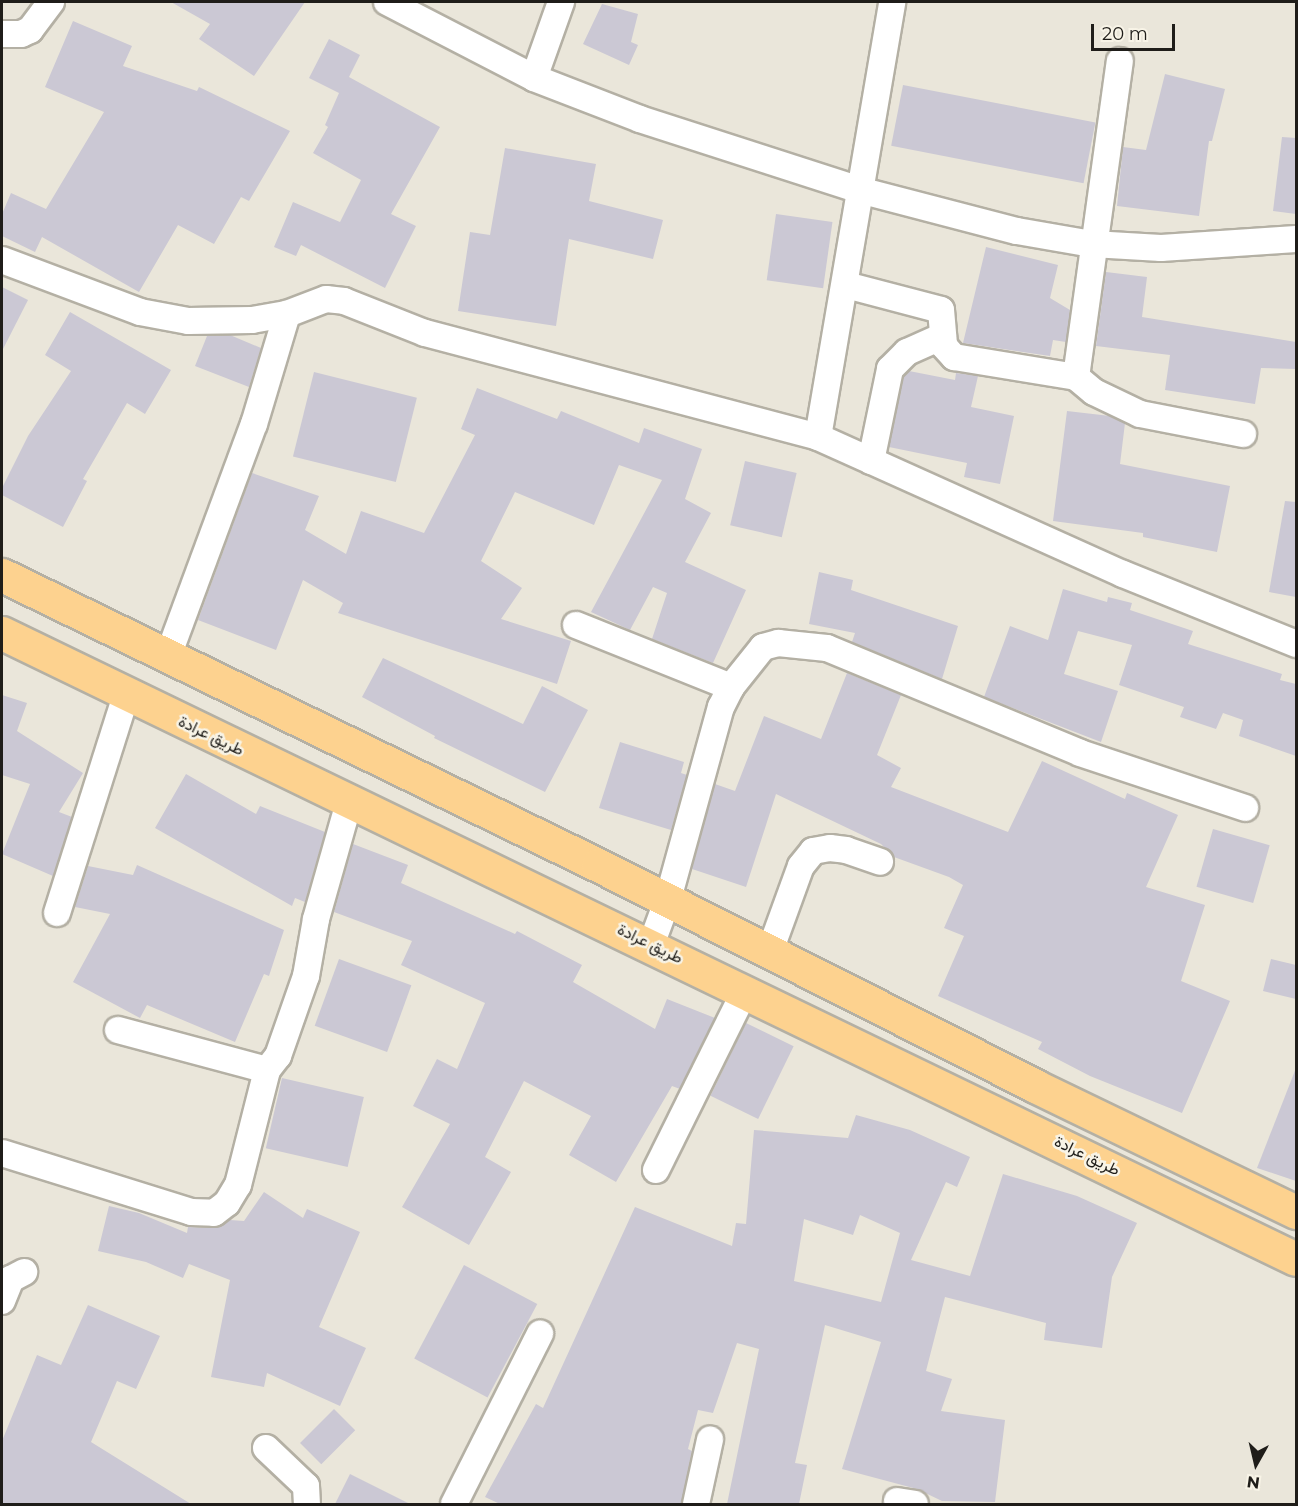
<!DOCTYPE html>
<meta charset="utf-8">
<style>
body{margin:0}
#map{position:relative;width:1298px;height:1506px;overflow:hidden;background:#eae6da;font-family:Montserrat,Vazirmatn,sans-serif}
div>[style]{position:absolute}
.building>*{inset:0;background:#cbc8d4;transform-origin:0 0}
.roads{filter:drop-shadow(2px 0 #b4b0a4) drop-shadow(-2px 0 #b4b0a4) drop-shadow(0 2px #b4b0a4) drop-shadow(0 -2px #b4b0a4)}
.street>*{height:26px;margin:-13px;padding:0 13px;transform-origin:13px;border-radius:13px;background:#fff}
.primary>*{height:33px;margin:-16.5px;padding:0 16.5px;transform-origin:16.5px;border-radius:16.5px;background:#fdd28f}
span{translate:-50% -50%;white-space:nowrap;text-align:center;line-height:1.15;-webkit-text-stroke:5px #f8f4e7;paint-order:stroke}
.street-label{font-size:16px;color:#1f1d19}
.frame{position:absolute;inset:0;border:3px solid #1f1d19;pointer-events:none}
.north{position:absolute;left:1226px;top:1434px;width:60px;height:60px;-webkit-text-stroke:4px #f8f4e7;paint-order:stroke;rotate:188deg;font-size:16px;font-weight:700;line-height:24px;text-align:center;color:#1f1d19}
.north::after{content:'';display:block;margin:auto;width:21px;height:27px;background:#1f1d19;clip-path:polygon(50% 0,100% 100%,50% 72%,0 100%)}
.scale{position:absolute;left:1091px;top:24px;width:84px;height:27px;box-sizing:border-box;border:3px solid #1f1d19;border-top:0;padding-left:8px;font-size:18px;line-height:21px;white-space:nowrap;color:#1f1d19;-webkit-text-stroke:4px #f8f4e7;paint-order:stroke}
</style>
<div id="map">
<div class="building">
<i style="clip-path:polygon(171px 2px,305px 2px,254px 76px,199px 39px,210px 24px)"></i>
<i style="clip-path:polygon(602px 4px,638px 14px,631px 42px,638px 45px,629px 65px,583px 44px)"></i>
<i style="clip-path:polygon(73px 21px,132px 46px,123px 66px,197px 91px,199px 87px,290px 131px,249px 201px,241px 197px,214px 244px,178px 225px,139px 292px,42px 237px,35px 252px,2px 236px,2px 214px,11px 193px,46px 209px,104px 112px,45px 87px)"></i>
<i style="clip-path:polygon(329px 39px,360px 55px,349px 77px,440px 127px,391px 214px,416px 226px,385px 288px,301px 245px,296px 256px,274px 247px,293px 202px,340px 222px,361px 180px,313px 153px,328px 127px,325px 125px,339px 93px,309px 78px)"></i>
<i style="clip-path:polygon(1165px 74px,1225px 89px,1212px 141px,1209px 141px,1199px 216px,1117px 206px,1123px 147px,1146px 150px)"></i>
<i style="left:903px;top:85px;width:196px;height:62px;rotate:11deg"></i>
<i style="clip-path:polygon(1282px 137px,1296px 138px,1296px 214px,1273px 211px)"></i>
<i style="clip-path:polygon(505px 148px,596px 164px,589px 201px,663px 220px,653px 259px,569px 239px,556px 326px,458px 311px,470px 232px,490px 235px)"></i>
<i style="left:776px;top:214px;width:57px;height:67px;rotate:8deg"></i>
<i style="clip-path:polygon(986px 247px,1058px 265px,1050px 298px,1070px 310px,1066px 342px,1053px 340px,1050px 356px,963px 343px)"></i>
<i style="clip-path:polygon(1106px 272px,1147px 277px,1142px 317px,1296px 342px,1296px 369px,1261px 368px,1255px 404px,1165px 390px,1170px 355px,1096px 346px)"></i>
<i style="clip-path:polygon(2px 287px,28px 300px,2px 351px)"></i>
<i style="clip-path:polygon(70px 312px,171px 370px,145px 414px,127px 403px,83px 479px,87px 481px,63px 527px,2px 495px,2px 488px,28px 436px,71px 371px,45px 355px)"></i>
<i style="clip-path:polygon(230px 335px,261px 348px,249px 387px,195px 366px,207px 336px)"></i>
<i style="clip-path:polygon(909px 371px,955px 380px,956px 373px,978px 376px,971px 407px,1014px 416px,1000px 484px,964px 477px,967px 463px,889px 447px,904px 376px)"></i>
<i style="left:314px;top:372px;width:106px;height:87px;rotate:14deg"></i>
<i style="clip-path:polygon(477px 388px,557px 419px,561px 411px,639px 443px,644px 428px,702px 449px,685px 499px,711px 513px,685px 562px,746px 590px,713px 663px,652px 639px,667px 593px,653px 587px,630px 630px,591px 612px,662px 480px,619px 465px,594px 525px,515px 492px,481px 561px,522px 588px,501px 619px,571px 641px,557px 684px,338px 613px,343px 603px,303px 580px,276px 650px,198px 620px,252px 473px,319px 496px,305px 530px,346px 554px,361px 511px,424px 533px,475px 435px,461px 429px)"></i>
<i style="clip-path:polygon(1067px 411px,1110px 416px,1125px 423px,1120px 464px,1230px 486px,1217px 552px,1143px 537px,1143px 533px,1053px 521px)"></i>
<i style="left:745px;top:461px;width:53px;height:66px;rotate:13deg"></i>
<i style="clip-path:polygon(1285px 501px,1296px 502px,1296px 597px,1269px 592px)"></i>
<i style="clip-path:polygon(819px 572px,853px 580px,851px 590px,958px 626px,942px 679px,852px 642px,855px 633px,809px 624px)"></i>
<i style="clip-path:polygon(1063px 589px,1107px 602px,1108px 597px,1132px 603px,1130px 610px,1193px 631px,1188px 644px,1282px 674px,1280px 680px,1296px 684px,1296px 756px,1239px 736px,1243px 720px,1223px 713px,1216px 729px,1180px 717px,1184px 707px,1119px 685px,1132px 645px,1078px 631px,1064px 674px,1118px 691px,1101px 742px,984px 697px,1010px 626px,1048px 640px)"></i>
<i style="clip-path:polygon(383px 658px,523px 724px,542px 686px,588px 710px,545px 792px,434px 738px,435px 736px,362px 697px)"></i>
<i style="clip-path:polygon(847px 673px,901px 695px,877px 755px,901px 768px,891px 787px,1008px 832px,1042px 761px,1125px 799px,1127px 793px,1178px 815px,1146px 887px,1205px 905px,1181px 981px,1230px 1001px,1182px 1113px,1090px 1076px,1038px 1049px,1042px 1042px,938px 996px,964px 936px,944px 928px,963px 885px,949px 877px,894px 857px,881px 844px,776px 794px,746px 887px,692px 869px,715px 784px,735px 791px,764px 716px,821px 739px)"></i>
<i style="clip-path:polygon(2px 695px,27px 703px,17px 731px,83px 773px,59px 812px,72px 817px,53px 876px,2px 854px,30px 784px,2px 775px)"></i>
<i style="clip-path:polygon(620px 742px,684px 762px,681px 773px,687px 775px,671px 830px,599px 808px)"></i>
<i style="clip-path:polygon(186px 774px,256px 814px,260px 806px,325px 832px,305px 902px,295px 898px,292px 906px,155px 828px)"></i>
<i style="left:1213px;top:829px;width:59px;height:60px;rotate:16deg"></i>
<i style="clip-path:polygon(353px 844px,408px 865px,401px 883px,515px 934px,517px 931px,582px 965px,573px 982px,655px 1029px,667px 999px,715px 1018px,680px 1089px,672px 1086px,616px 1182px,569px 1155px,591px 1116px,524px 1081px,485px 1157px,511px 1172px,469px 1245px,402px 1207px,450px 1124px,413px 1106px,437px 1059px,457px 1069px,485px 1003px,401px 965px,412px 941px,334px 912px)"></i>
<i style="clip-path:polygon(137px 865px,284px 930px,269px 976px,264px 974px,235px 1042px,147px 1005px,140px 1018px,73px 982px,110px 914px,75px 907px,88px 866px,133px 875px)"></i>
<i style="left:339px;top:959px;width:77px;height:71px;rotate:20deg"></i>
<i style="clip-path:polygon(1271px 959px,1296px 965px,1296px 999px,1263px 991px)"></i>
<i style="left:746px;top:1023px;width:53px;height:81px;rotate:26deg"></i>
<i style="clip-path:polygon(1296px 1068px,1296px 1181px,1257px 1168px)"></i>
<i style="left:282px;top:1078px;width:84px;height:72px;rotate:13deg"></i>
<i style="clip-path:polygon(evenodd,856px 1115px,910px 1130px,970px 1157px,957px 1187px,946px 1182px,911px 1260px,970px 1276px,1003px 1174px,1077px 1196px,1137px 1223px,1112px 1277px,1102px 1348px,1044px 1340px,1046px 1323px,945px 1297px,926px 1371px,952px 1379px,941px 1411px,1005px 1420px,995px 1502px,942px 1501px,917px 1489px,842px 1469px,881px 1342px,825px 1325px,795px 1463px,807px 1465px,799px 1504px,727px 1504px,759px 1349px,737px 1343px,713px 1413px,698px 1410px,688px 1449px,692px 1451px,681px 1504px,500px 1504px,485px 1497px,536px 1404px,543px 1408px,635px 1207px,732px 1246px,736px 1223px,746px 1224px,754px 1130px,848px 1138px,856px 1115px,860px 1215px,900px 1233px,881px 1302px,794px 1281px,804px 1219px,853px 1235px,860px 1215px)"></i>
<i style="clip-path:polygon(264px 1192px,303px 1218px,307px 1209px,360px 1232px,319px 1327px,366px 1348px,340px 1406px,267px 1373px,264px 1387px,211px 1377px,230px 1280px,189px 1264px,183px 1278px,146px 1262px,98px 1251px,109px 1206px,139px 1213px,187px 1233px,188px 1227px,213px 1228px,230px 1220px,244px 1221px)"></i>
<i style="left:464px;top:1265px;width:83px;height:106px;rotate:28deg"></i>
<i style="clip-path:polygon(88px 1305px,160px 1336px,136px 1389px,117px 1381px,91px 1442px,191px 1504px,2px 1504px,2px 1441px,37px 1355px,61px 1365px)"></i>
<i style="left:334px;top:1409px;width:30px;height:48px;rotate:45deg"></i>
<i style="clip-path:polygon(350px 1474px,410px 1504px,335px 1504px)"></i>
</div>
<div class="roads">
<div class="street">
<i style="left:387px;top:2px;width:165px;rotate:27.3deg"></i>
<i style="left:534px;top:78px;width:114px;rotate:21.1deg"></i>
<i style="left:640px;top:119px;width:234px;rotate:17.9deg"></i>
<i style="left:863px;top:191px;width:159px;rotate:14.6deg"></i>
<i style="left:1017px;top:231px;width:76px;rotate:9.8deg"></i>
<i style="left:1092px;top:244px;width:69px;rotate:3.3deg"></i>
<i style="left:1161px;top:248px;width:135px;rotate:-3.8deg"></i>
<i style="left:2px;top:34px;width:19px"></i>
<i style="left:21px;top:34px;width:10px;rotate:-24deg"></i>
<i style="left:30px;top:30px;width:35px;rotate:-53deg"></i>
<i style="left:534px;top:78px;width:81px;rotate:-70.4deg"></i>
<i style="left:2px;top:260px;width:147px;rotate:20.6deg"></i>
<i style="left:140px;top:312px;width:49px;rotate:10.6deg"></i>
<i style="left:188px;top:321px;width:64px;rotate:-0.9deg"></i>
<i style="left:252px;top:320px;width:36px;rotate:-10deg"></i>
<i style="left:287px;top:314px;width:42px;rotate:-21deg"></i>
<i style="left:326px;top:299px;width:18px;rotate:6deg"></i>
<i style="left:344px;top:301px;width:87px;rotate:21.6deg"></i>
<i style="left:425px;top:333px;width:407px;rotate:14.8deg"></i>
<i style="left:818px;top:437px;width:334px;rotate:24.2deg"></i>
<i style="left:1123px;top:574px;width:187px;rotate:22deg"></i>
<i style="left:846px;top:285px;width:98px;rotate:14.7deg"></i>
<i style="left:941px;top:310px;width:36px;rotate:85deg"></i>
<i style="left:944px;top:346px;width:15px;rotate:48deg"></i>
<i style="left:954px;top:357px;width:124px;rotate:9.3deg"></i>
<i style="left:1076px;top:377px;width:23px;rotate:40deg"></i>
<i style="left:1094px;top:392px;width:51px;rotate:25.6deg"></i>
<i style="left:1140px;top:414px;width:105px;rotate:11deg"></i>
<i style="left:1076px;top:377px;width:319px;rotate:-82.1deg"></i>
<i style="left:818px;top:437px;width:441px;rotate:-80.3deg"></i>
<i style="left:871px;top:461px;width:94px;rotate:-78.3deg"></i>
<i style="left:890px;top:369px;width:24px;rotate:-45deg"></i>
<i style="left:907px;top:352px;width:39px;rotate:-24deg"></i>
<i style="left:576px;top:625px;width:167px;rotate:21.8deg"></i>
<i style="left:168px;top:656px;width:247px;rotate:-69.7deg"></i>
<i style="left:254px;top:424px;width:115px;rotate:-73.3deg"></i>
<i style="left:57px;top:913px;width:228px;rotate:-72.4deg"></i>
<i style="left:651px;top:945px;width:49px;rotate:-69.7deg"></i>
<i style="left:668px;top:899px;width:199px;rotate:-74.6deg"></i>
<i style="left:721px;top:707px;width:22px;rotate:-63deg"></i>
<i style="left:731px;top:687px;width:51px;rotate:-51.3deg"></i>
<i style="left:763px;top:647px;width:16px;rotate:-15deg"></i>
<i style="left:778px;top:643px;width:49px;rotate:5.8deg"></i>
<i style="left:827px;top:648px;width:274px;rotate:22.5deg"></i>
<i style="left:1080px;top:753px;width:174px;rotate:18.4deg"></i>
<i style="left:770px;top:951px;width:90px;rotate:-70deg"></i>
<i style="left:801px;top:866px;width:19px;rotate:-51deg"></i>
<i style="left:813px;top:851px;width:17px;rotate:-10deg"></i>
<i style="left:830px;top:848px;width:16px;rotate:7deg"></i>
<i style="left:846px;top:850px;width:36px;rotate:19deg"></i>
<i style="left:118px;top:1030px;width:154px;rotate:15deg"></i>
<i style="left:2px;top:1153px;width:198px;rotate:17.3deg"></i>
<i style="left:191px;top:1212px;width:23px;rotate:2deg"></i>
<i style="left:214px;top:1213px;width:16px;rotate:-38deg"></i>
<i style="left:227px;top:1203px;width:21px;rotate:-59deg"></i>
<i style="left:238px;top:1185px;width:119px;rotate:-75.8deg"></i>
<i style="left:267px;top:1070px;width:18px;rotate:-52deg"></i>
<i style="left:278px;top:1056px;width:85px;rotate:-70.7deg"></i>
<i style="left:306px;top:976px;width:58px;rotate:-80deg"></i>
<i style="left:316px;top:919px;width:122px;rotate:-74.2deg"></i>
<i style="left:656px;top:1170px;width:200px;rotate:-63.6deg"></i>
<i style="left:2px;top:1301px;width:24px;rotate:-68deg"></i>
<i style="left:11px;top:1279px;width:15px;rotate:-28deg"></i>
<i style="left:266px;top:1448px;width:55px;rotate:43.5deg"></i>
<i style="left:306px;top:1486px;width:18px;rotate:87deg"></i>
<i style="left:897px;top:1501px;width:18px;rotate:9deg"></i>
<i style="left:454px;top:1504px;width:191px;rotate:-63.2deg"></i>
<i style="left:696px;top:1504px;width:66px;rotate:-77.7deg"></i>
</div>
<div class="primary">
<i style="left:2px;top:575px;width:663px;rotate:25.95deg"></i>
<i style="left:598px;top:865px;width:490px;rotate:26.8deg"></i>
<i style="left:1035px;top:1086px;width:290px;rotate:25.8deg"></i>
<i style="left:2px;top:633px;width:1437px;rotate:25.82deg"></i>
</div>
</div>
<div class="street-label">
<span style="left:211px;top:736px;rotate:26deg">طريق عرادة</span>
<span style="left:650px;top:944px;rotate:26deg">طريق عرادة</span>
<span style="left:1087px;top:1156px;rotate:26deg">طريق عرادة</span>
</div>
<div class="frame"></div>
<div class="north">N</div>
<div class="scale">20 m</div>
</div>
